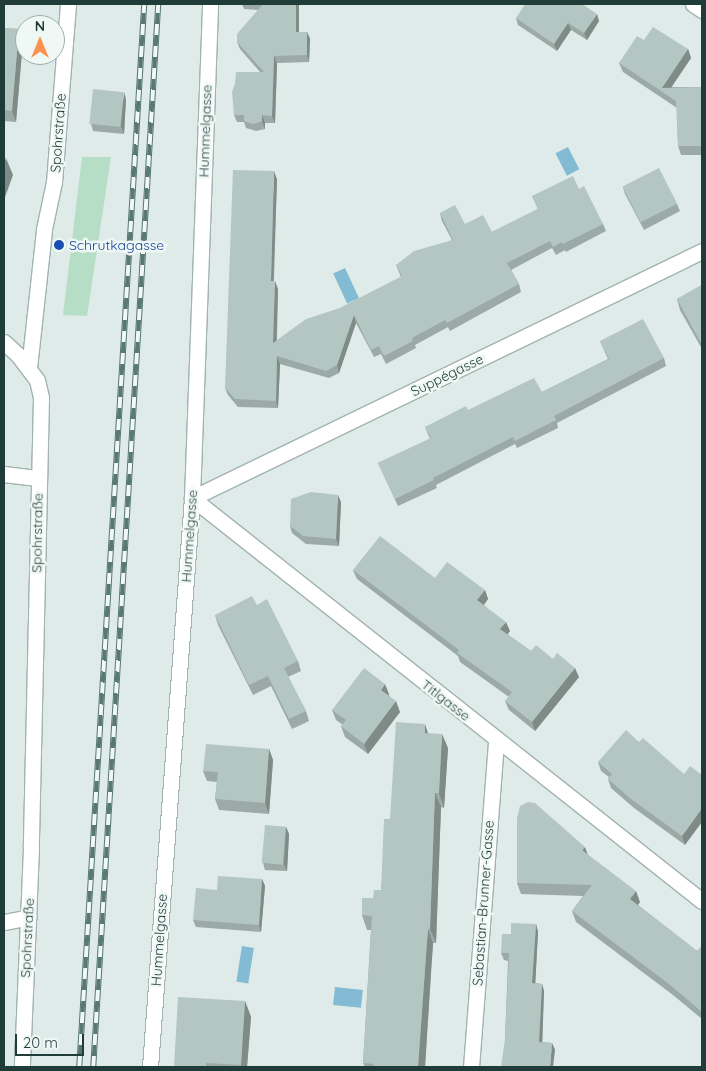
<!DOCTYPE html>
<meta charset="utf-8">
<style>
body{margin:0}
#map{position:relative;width:706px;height:1071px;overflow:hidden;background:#dfebe8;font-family:Quicksand,sans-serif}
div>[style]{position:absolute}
.green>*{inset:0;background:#b6dec7}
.water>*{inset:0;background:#83bbd4;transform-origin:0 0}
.roads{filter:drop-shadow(1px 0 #a2b3b0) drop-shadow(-1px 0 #a2b3b0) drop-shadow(0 1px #a2b3b0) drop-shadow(0 -1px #a2b3b0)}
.minor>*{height:15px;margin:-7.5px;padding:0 7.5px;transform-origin:7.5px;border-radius:7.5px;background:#fff}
.rail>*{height:5.5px;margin-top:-2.75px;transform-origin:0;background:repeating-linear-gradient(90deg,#f0f8f5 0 11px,#597874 0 22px);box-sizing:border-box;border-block:1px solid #597874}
.wall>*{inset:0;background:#9baaa6}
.shaded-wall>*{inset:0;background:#7e8b87}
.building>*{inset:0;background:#b4c6c1;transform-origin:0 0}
.dots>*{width:14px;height:14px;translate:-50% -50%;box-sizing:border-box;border:2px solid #f0f8f5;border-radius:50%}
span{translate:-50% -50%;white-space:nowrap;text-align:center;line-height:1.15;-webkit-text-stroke:5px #f0f8f5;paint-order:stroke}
.street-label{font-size:14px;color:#1f3c39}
.transit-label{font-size:14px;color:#164399}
.left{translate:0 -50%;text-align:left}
.frame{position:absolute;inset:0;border:5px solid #1f3c39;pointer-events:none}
.north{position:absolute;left:15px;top:15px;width:50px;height:50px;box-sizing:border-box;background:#f0f8f5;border:1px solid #9cadaa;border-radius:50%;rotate:0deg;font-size:14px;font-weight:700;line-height:20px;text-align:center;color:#1f3c39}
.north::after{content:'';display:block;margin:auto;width:18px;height:22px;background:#f9934f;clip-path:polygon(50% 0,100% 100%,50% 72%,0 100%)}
.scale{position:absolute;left:15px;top:1034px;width:69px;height:22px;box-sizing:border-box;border:2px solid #1f3c39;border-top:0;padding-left:6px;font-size:15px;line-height:18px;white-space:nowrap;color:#1f3c39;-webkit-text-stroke:4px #f0f8f5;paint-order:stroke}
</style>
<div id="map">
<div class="green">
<i style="clip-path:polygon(82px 157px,111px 157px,87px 316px,63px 315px)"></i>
</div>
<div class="water">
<i style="left:568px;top:147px;width:25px;height:14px;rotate:63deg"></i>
<i style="left:345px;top:268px;width:33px;height:13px;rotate:65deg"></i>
<i style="left:242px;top:946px;width:12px;height:36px;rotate:9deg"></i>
<i style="left:335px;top:987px;width:28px;height:18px;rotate:6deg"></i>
</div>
<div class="roads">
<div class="minor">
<i style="left:693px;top:4px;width:11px;rotate:34deg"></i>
<i style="left:702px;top:251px;width:567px;rotate:154.16deg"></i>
<i style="left:192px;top:498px;width:650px;rotate:38.32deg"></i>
<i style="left:4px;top:342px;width:19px;rotate:43deg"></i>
<i style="left:18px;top:355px;width:31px;rotate:53deg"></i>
<i style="left:37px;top:380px;width:18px;rotate:77deg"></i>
<i style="left:41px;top:398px;width:450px;rotate:91.3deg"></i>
<i style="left:31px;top:848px;width:219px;rotate:92.4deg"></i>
<i style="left:29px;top:368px;width:140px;rotate:-83.8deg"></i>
<i style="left:44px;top:229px;width:48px;rotate:-78deg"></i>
<i style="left:54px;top:182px;width:179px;rotate:-85.5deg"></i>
<i style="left:4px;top:474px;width:34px;rotate:7deg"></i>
<i style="left:4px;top:922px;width:25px;rotate:-11deg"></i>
<i style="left:150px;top:1067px;width:571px;rotate:-85.78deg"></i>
<i style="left:192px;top:498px;width:494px;rotate:-87.9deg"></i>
<i style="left:471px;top:1067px;width:329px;rotate:-85.6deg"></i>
</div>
</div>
<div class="rail">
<i style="left:79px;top:1067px;width:1065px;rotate:-86.5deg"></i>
<i style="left:93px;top:1067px;width:1065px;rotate:-86.5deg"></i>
</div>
<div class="wall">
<i style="clip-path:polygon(242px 4px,299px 4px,299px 32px,307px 32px,310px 39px,309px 62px,277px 63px,275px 123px,265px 123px,265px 129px,256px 131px,246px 128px,244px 122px,237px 122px,234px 115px,260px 72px,240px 49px,237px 42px,258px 10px,244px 9px)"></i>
<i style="clip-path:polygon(516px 18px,599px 21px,587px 40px,571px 30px,557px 51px,518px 25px)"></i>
<i style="clip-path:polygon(4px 28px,19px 29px,23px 40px,16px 122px,4px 121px)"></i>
<i style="clip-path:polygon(644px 40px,688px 49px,691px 58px,671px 87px,702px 87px,702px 155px,681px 155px,678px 146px,677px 108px,623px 72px,619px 63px)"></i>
<i style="clip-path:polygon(126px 99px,124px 134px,93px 131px,91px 124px)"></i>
<i style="clip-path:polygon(277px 179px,274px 281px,278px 289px,277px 341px,401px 277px,396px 265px,452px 240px,442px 221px,440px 213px,465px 224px,492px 232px,538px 209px,532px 196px,579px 189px,603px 224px,606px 231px,566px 252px,565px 250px,556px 255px,552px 248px,511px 270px,519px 284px,521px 292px,450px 331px,448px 327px,415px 345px,416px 348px,386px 364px,381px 354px,374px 357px,356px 323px,339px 373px,329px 378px,280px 364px,278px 408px,238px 407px,228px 395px,225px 388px)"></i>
<i style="clip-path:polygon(623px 187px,677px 204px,680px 211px,644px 230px,625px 194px)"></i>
<i style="clip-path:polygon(702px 285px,702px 349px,680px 310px,677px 299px)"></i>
<i style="clip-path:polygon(600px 341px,664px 358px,666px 366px,557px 423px,558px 428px,517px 448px,515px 444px,436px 485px,437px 488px,398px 506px,378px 463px,430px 439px,425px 427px,468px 410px,542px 392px,608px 359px)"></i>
<i style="clip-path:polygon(341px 502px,339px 546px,306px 544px,292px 533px,290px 526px)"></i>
<i style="clip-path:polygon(353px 570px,435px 578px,485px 590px,488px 599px,484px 605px,510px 631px,507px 634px,531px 651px,553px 659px,579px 677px,535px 731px,509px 710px,505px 701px,509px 697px,460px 662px,458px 656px,357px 579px)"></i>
<i style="clip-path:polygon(257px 605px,298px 661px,301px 671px,288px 677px,306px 711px,309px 721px,292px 729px,271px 686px,253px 695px,218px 625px,215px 615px)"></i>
<i style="clip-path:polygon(389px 694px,389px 695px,400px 712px,368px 754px,345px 737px,341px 726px,343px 725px,336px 720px,332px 710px)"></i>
<i style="clip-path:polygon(428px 733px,448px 748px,444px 808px,441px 807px,436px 943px,433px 943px,431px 969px,425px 1067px,365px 1067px,363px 1063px,371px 930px,367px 930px,362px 915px,373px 898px,381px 890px,390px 819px)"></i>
<i style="clip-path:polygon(639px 742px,684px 774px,685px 845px,634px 808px,611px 788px,608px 779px,609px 777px,601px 771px,598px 762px)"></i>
<i style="clip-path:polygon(269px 749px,273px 760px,269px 814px,219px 810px,215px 799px,217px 782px,207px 781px,203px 771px)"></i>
<i style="clip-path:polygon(286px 827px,289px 834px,287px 871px,265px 870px,263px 863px)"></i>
<i style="clip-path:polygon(588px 855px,640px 902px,638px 905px,697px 951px,702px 946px,702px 1019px,673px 995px,576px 922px,572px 911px,583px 896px,521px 894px,517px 883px)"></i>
<i style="clip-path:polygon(262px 879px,265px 886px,261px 932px,196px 927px,193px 920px)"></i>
<i style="clip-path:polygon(536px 924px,538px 932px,535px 983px,542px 984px,544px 991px,542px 1042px,552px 1043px,555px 1050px,505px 1039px,508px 961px,504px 960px,501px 953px,511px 934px)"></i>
<i style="clip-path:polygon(245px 1001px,251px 1017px,247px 1067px,174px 1067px)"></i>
</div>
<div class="shaded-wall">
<i style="clip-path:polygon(296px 4px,299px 4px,299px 39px,296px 32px)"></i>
<i style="clip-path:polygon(597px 14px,599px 21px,587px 40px,584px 33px)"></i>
<i style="clip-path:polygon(568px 23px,571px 30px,557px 51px,554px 44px)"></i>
<i style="clip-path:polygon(19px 29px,23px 40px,16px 122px,12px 111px)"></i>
<i style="clip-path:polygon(307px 32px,310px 39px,309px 62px,307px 55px)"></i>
<i style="clip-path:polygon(688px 49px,691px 58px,667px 94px,662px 88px)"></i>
<i style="clip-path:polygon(274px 56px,277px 63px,275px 123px,272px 116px)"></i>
<i style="clip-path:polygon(124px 92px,126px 99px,124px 134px,121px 126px)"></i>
<i style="clip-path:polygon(262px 115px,265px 123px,265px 129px,262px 121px)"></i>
<i style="clip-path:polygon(6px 158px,13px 175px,4px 200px,4px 164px)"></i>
<i style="clip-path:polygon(274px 171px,277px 179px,273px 289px,271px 281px)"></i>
<i style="clip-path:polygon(275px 281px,278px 289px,276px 351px,273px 343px)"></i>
<i style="clip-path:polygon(354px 315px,356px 323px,339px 373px,337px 365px)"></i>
<i style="clip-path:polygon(277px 356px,280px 364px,278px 408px,276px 401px)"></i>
<i style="clip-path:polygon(338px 495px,341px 502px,339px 546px,336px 539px)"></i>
<i style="clip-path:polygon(485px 590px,488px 599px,480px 609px,477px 600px)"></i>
<i style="clip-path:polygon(506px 622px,510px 631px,504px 639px,500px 629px)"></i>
<i style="clip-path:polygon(575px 668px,579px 677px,535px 731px,532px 722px)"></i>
<i style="clip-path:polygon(385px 684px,389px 694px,385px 700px,381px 690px)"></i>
<i style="clip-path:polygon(396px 701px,400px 712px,368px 754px,364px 744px)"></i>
<i style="clip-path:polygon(425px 724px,430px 739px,425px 733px)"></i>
<i style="clip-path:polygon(442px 734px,448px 748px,444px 808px,439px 793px)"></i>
<i style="clip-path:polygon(269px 749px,273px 760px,269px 814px,265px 803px)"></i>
<i style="clip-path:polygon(435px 793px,441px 807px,436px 943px,430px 929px)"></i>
<i style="clip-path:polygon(702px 808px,702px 822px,685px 845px,682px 836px)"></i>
<i style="clip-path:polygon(286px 827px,289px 834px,287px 871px,284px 864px)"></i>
<i style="clip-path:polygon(585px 847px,589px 858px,582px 850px)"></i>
<i style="clip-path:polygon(262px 879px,265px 886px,261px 932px,259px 925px)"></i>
<i style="clip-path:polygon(636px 891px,640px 902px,634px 910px,630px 899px)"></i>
<i style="clip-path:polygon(536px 924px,538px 932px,535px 990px,532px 983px)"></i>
<i style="clip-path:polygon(428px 929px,433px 943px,425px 1067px,418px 1067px)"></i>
<i style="clip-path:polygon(542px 984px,544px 991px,542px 1049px,539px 1042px)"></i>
<i style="clip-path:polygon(245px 1001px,251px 1017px,247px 1067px,242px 1067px,241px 1065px)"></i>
<i style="clip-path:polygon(552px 1043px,555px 1050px,553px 1067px,550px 1067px)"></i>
</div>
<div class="building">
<i style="clip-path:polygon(263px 4px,296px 4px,296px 32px,307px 32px,307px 55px,274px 56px,272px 116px,262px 115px,262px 121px,253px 124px,244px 121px,244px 115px,234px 115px,232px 92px,235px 84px,236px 72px,264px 72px,237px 42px,237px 34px)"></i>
<i style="clip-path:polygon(525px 4px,582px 4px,597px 14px,584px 33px,568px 23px,554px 44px,516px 18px)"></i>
<i style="clip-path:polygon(653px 27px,688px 49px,662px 88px,702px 87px,702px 146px,678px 146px,676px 101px,619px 63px,637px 36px,644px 40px)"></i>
<i style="clip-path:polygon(4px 28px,19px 29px,12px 111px,4px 110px)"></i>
<i style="left:93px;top:89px;width:31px;height:35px;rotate:6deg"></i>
<i style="clip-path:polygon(4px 157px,6px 158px,4px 164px)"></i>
<i style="left:659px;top:168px;width:40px;height:41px;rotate:63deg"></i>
<i style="clip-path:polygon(233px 170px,274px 171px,271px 281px,275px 281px,273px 343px,306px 319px,340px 308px,402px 276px,396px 265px,414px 251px,453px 240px,440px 213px,455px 205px,465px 224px,483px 215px,492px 232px,538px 209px,532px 196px,573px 176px,579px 189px,584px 186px,603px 224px,563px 244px,562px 242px,553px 247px,550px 241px,507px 263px,519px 284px,447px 323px,445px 320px,412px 338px,413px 341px,384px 356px,379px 346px,371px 350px,354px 315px,337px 365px,326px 371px,277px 356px,276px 401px,235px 399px,225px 388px)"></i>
<i style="clip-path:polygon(702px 285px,702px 345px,677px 299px)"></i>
<i style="clip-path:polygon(643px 319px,664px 358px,554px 416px,556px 420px,515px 441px,513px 437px,433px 478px,434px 480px,395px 499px,378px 463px,431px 438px,425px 427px,466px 406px,468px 410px,534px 378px,542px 392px,609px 359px,600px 341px)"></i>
<i style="clip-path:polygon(311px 492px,338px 495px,336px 539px,303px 536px,290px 526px,291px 499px)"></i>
<i style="clip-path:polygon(380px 536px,435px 578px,447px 562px,485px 590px,477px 600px,506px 622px,500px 629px,531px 651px,536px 645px,553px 659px,557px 653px,575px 668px,532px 722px,505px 701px,512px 692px,457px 653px,459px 650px,353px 570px)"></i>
<i style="clip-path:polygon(252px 596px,257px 605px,267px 599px,298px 661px,284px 668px,306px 711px,289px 719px,268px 676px,249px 685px,215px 615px)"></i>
<i style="clip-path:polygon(364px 668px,385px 684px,381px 690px,396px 701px,364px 744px,341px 726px,346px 720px,332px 710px)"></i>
<i style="clip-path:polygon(396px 722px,425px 724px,425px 733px,442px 734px,439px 793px,435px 793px,430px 929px,428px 929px,426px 955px,418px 1067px,373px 1067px,374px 1064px,363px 1063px,372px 916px,362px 915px,362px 898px,373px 898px,374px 890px,381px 890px,384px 819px,390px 819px)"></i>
<i style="clip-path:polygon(626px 730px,639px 742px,643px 738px,684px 774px,690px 766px,702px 775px,702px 808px,682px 836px,631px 799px,608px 779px,612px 774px,598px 762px)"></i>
<i style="clip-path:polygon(206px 744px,269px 749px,265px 803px,215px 799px,218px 772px,203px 771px)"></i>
<i style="clip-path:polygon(528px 802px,535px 803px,585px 847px,582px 850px,636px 891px,630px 899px,697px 951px,702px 946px,702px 1012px,669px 984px,572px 911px,592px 885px,517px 883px,517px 818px,520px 806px)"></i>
<i style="left:265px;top:825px;width:21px;height:38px;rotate:5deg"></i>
<i style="clip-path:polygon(218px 876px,262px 879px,259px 925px,193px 920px,196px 888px,217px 890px)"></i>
<i style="clip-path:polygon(511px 923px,536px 924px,532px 983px,542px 984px,539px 1042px,552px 1043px,550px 1067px,501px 1067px,505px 1039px,509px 953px,501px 953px,502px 934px,511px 934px)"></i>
<i style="clip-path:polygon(178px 997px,245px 1001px,241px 1065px,206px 1063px,206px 1067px,174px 1067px)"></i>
</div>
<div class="dots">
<i style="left:59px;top:245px;background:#1a4fb4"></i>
</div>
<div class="street-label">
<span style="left:205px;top:131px;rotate:-88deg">Hummelgasse</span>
<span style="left:58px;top:133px;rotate:-86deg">Spohrstraße</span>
<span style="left:447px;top:375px;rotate:-26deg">Suppégasse</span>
<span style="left:37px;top:533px;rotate:-89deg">Spohrstraße</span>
<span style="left:189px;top:536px;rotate:-86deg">Hummelgasse</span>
<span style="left:446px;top:700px;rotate:38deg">Titlgasse</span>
<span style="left:483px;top:903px;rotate:-86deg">Sebastian-Brunner-Gasse</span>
<span style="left:27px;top:938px;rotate:-87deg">Spohrstraße</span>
<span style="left:159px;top:940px;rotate:-86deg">Hummelgasse</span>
</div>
<div class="transit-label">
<span class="left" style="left:69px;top:245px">Schrutkagasse</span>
</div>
<div class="frame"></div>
<div class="north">N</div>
<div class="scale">20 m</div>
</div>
